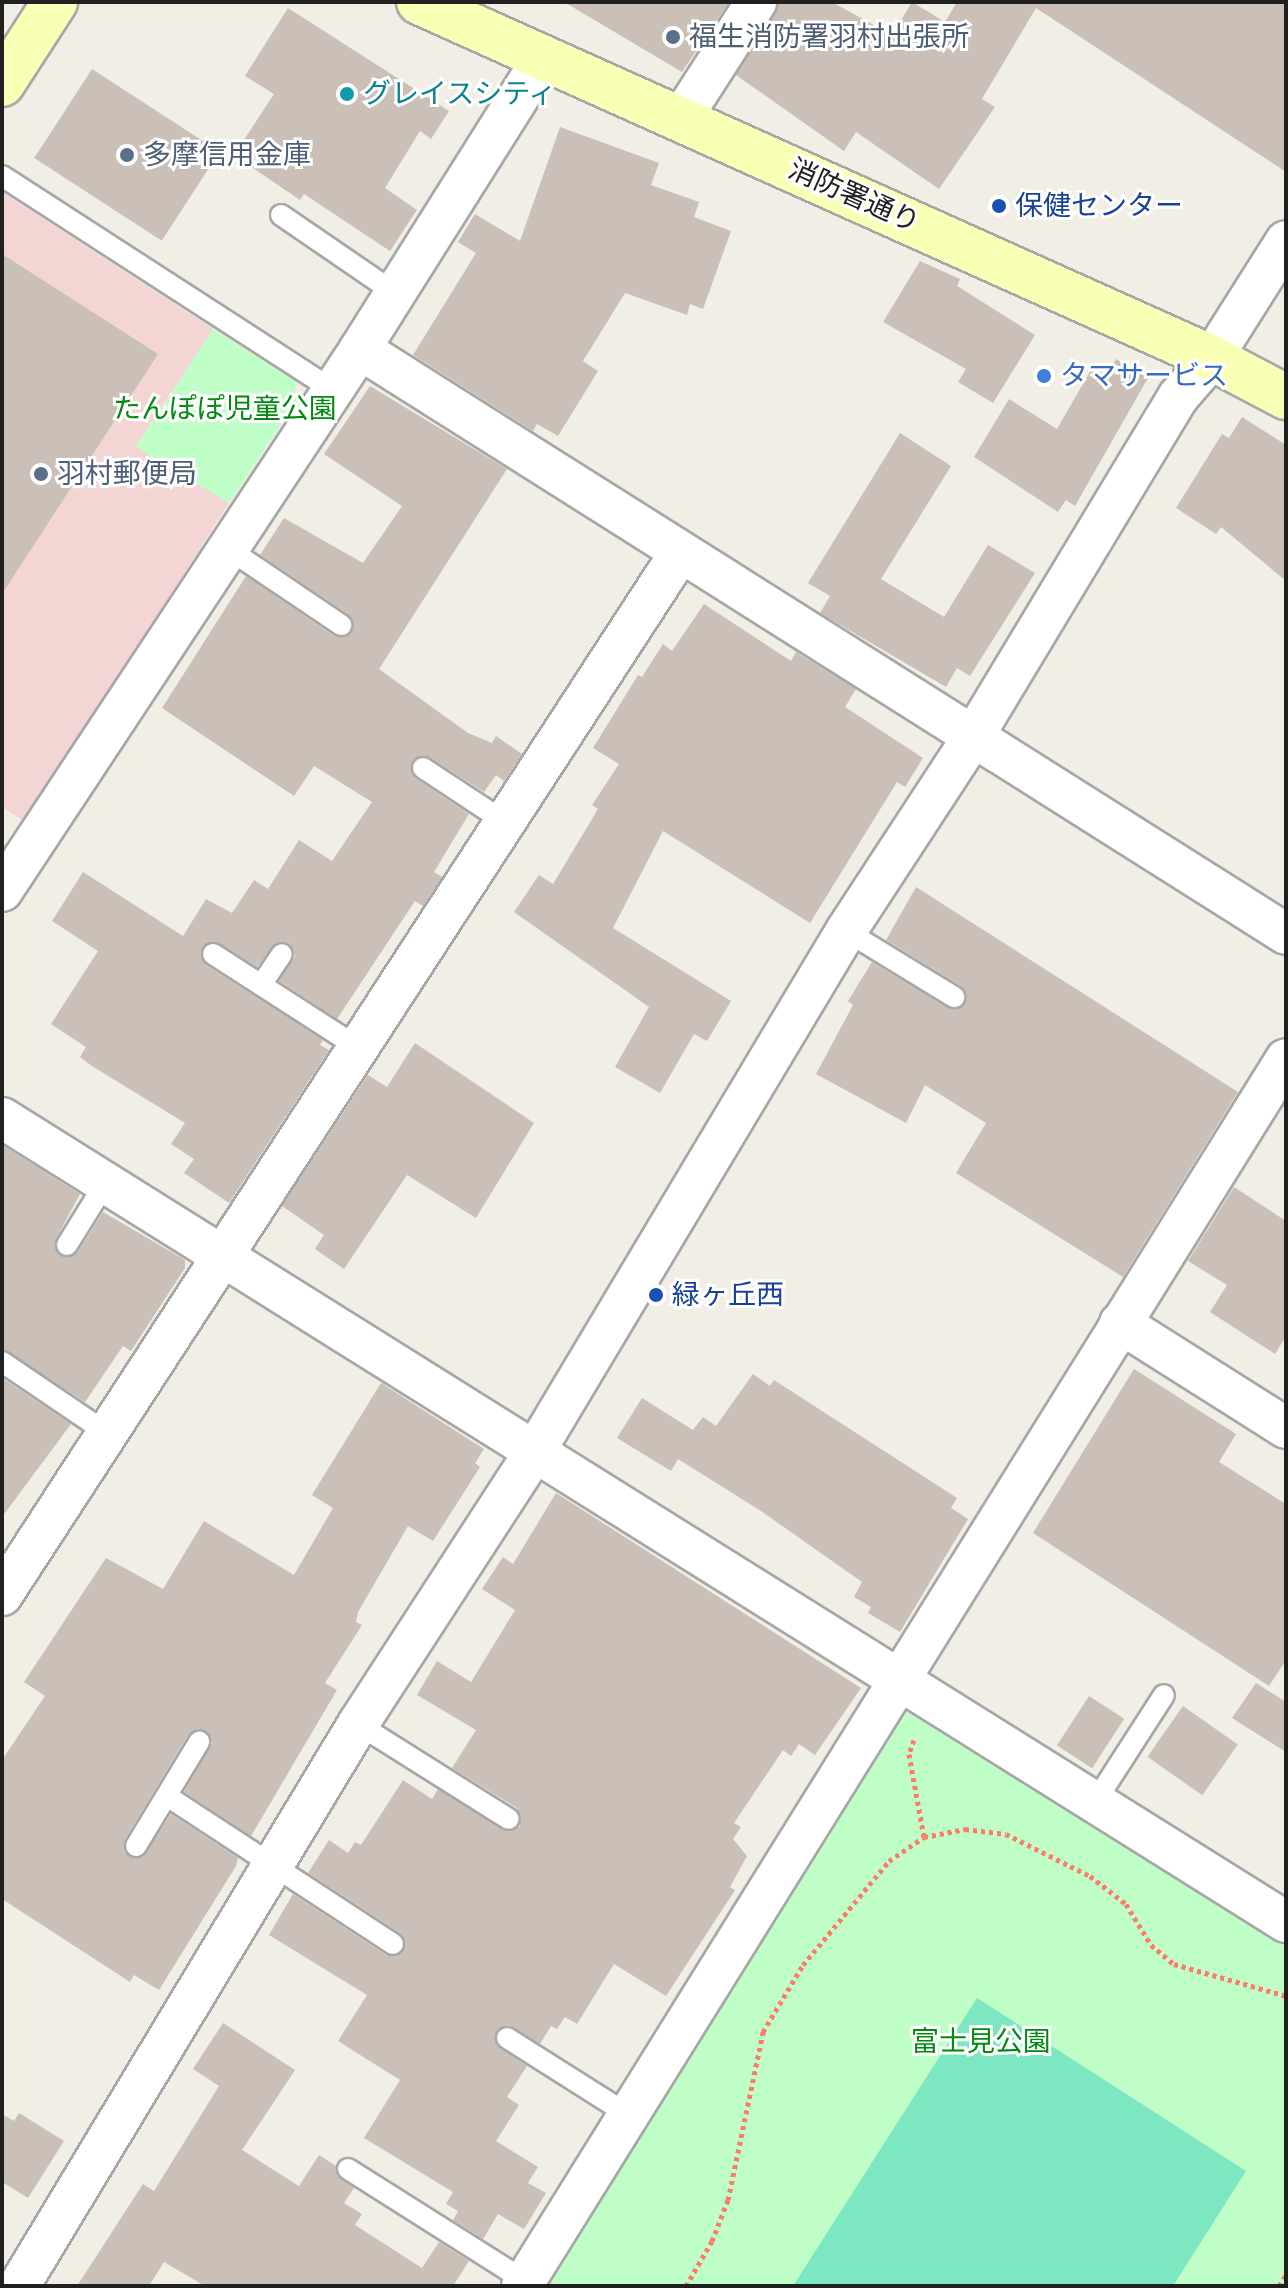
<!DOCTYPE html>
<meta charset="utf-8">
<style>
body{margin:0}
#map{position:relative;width:1288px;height:2288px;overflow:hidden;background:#f1eee5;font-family:"Varela Round","Noto Sans JP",sans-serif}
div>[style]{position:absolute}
.commercial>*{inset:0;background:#f3d5d3}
.park>*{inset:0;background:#bffec6}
.pitch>*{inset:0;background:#7ce7c0}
.building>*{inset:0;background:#cac0b8;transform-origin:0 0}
.path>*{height:5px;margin-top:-2.5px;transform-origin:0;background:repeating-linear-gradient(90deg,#ff7b69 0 4px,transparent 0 8px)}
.roads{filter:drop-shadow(2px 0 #a7a7a7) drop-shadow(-2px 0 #a7a7a7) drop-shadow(0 2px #a7a7a7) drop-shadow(0 -2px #a7a7a7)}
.lane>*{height:20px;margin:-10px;padding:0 10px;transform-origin:10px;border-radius:10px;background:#fff}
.street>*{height:40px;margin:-20px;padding:0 20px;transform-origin:20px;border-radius:20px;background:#fff}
.secondary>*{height:44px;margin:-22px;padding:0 22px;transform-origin:22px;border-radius:22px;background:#faffb6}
.dots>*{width:22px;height:22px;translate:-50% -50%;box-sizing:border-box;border:4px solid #fff;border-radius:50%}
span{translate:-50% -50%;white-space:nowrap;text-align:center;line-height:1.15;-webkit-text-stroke:6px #fff;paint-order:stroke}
.service-label{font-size:28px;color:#4e5e75}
.left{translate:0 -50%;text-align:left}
.culture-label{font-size:28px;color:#0d838f}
.street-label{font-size:28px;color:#202020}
.transit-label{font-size:28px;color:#164399}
.shop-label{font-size:28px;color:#366cbe}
.park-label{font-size:28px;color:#018a10}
.frame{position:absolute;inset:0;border:4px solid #202020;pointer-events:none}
</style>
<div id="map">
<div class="commercial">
<i style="clip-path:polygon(2px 192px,213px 329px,136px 446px,229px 503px,25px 822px,2px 807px)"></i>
</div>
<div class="park">
<i style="clip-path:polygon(213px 329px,295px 381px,296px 401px,229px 503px,136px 447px)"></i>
<i style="clip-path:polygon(916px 1712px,1286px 1945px,1286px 2286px,541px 2286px,896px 1716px)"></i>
</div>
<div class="pitch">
<i style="clip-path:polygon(977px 1998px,1246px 2171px,1173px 2286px,793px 2286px)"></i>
</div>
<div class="building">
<i style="clip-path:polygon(564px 2px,729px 2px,682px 72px)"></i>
<i style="clip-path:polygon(779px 2px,832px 2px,892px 35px,912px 2px,945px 22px,957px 2px,1286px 2px,1286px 172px,1036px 8px,982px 99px,995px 107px,939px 189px,856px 132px,844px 151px,736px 75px)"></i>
<i style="clip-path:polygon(288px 8px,449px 111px,431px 139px,420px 131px,385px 188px,417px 210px,390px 251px,304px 194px,300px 200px,234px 155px,274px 94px,245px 76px)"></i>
<i style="left:92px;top:69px;width:152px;height:106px;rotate:33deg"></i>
<i style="clip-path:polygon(560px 127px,659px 163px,651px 185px,699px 202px,694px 217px,731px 231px,703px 309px,690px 304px,687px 315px,625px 293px,583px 361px,598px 371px,558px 436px,537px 424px,533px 431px,413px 355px,476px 253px,458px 242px,475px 214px,520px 241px)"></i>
<i style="clip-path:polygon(2px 254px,158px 354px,2px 594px)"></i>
<i style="clip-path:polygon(920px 261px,960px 279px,957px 286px,1035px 335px,993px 403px,958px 382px,966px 369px,883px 322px)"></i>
<i style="clip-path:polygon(1116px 359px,1148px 378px,1075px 506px,1066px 500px,1058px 512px,974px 457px,1009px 399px,1057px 429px,1092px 368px,1106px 376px)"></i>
<i style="clip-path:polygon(370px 386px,507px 469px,379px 669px,468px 733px,492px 743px,496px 736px,522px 754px,504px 781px,496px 775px,484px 792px,429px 757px,413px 760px,415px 778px,469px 814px,434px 872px,442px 877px,423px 906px,415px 901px,337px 1019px,279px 981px,295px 956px,289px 943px,276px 943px,257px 967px,219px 943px,203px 946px,206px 965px,323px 1040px,320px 1045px,329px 1050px,229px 1203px,184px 1173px,194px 1159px,171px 1144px,185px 1123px,92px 1066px,80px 1057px,86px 1047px,51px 1024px,98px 951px,52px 921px,83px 872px,183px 936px,206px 899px,232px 913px,254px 880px,268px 889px,299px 840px,332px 861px,372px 802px,314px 766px,294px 796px,162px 708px,246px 576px,334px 636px,352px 632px,348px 614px,260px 555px,284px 518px,363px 563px,402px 506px,324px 454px)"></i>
<i style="clip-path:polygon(1242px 417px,1286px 445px,1286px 581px,1221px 527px,1216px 534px,1176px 508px,1222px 434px,1229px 438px)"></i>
<i style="clip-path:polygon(900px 433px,951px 466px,881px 579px,944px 617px,988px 545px,1035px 573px,970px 676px,957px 668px,946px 687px,820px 613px,830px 596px,808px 583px)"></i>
<i style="clip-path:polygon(704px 604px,791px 661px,796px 652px,856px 689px,845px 707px,923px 758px,905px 787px,897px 782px,810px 923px,663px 831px,613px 928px,731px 1001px,707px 1041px,694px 1034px,660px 1093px,615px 1067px,649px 1007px,514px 912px,539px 875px,553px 884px,598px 809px,592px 805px,619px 764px,593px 748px,638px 675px,642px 677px,663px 644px,672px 651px)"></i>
<i style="clip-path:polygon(916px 887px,1238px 1092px,1123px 1277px,956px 1173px,986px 1123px,925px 1085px,906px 1123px,816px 1074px,853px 1005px,848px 1001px,872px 962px,948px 1008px,965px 1003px,961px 986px,886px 940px)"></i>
<i style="clip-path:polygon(415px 1043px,534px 1123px,476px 1218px,407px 1175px,344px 1269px,315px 1249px,324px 1235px,282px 1206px,368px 1075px,387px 1087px)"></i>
<i style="clip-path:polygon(2px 1145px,80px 1194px,56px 1239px,60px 1256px,78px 1252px,103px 1212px,185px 1260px,185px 1268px,131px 1351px,123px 1346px,85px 1402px,2px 1349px)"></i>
<i style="clip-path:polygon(1234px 1187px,1286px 1221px,1286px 1336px,1275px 1354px,1210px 1312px,1227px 1285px,1188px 1261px)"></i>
<i style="clip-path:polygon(1134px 1369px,1236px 1434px,1219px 1462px,1286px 1504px,1286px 1660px,1269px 1686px,1033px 1533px)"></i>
<i style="clip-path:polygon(753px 1374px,770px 1386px,774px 1380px,957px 1498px,951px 1508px,968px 1519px,900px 1632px,868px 1613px,871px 1607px,854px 1597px,862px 1582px,761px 1511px,678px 1459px,671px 1471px,617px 1438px,642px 1398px,693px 1430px,703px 1417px,716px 1426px)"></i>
<i style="clip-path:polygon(2px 1378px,71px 1424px,2px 1517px)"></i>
<i style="clip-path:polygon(381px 1383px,484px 1449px,475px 1463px,480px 1467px,433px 1541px,408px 1526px,358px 1612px,356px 1622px,362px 1625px,325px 1683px,337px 1690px,251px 1836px,184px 1792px,212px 1743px,205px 1731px,188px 1735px,125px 1839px,124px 1852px,130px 1857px,143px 1857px,171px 1814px,238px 1858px,236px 1866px,159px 1990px,134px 1975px,130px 1982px,2px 1899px,2px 1760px,45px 1696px,24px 1682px,106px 1558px,163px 1589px,204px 1521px,294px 1575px,333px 1508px,312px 1495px)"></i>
<i style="clip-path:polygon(556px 1493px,861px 1688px,815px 1755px,799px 1744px,791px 1756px,783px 1750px,734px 1823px,741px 1827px,733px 1839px,747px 1856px,730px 1887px,735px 1890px,666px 1996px,614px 1964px,577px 2024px,565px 2017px,557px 2029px,551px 2026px,540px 2044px,508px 2025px,497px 2030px,496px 2045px,527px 2066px,507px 2097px,519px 2105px,496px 2141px,538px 2167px,528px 2183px,546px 2193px,524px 2229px,498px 2214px,483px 2239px,453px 2220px,458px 2211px,446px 2204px,453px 2192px,364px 2138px,400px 2080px,338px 2041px,367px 1995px,269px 1935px,293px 1894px,386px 1955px,403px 1952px,400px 1933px,308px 1873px,329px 1840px,348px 1853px,355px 1842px,361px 1845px,403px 1780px,432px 1799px,438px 1789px,503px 1830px,520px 1827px,517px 1808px,452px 1768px,476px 1730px,417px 1695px,437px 1661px,471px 1682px,515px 1610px,482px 1589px,503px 1557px,513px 1564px)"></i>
<i style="clip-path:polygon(1256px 1683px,1286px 1702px,1286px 1752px,1232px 1718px)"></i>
<i style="left:1089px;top:1696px;width:42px;height:59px;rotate:33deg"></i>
<i style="left:1183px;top:1706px;width:67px;height:62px;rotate:35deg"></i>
<i style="clip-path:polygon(223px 2023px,295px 2070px,242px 2150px,299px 2186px,319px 2155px,336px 2166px,337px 2176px,354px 2188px,344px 2203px,362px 2214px,355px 2225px,422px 2268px,439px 2242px,469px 2261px,453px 2286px,205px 2286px,164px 2262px,149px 2286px,77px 2286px,143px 2184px,154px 2191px,219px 2086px,193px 2069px)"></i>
<i style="clip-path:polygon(19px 2113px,64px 2141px,28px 2198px,2px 2182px,2px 2114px,14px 2121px)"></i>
</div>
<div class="path">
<i style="left:914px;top:1740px;width:15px;rotate:110deg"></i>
<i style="left:909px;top:1754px;width:84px;rotate:79.8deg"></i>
<i style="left:686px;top:2286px;width:52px;rotate:-60deg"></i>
<i style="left:712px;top:2241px;width:44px;rotate:-68.7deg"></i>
<i style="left:728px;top:2200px;width:172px;rotate:-78.2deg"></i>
<i style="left:763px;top:2032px;width:78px;rotate:-59.2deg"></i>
<i style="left:803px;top:1965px;width:135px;rotate:-50.4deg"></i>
<i style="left:889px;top:1861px;width:42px;rotate:-34.4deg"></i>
<i style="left:924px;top:1837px;width:42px;rotate:-11deg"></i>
<i style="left:965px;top:1829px;width:41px;rotate:7deg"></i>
<i style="left:1006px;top:1834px;width:94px;rotate:26.6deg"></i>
<i style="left:1090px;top:1876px;width:46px;rotate:37.9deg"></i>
<i style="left:1126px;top:1904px;width:48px;rotate:58.6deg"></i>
<i style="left:1151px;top:1945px;width:30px;rotate:40deg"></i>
<i style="left:1174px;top:1964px;width:116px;rotate:15.9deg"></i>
<i style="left:1279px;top:2286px;width:13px;rotate:-58deg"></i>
</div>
<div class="roads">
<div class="lane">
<i style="left:2px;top:176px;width:394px;rotate:32.9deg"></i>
<i style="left:281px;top:215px;width:138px;rotate:34.4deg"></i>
<i style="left:227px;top:548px;width:138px;rotate:34deg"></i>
<i style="left:423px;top:768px;width:98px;rotate:33.4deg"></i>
<i style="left:846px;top:931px;width:127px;rotate:31.4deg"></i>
<i style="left:213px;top:954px;width:174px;rotate:32.8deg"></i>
<i style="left:261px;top:985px;width:37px;rotate:-56deg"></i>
<i style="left:67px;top:1245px;width:74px;rotate:-58.2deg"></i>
<i style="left:2px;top:1362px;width:127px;rotate:34.1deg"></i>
<i style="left:358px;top:1724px;width:178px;rotate:32.2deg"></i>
<i style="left:167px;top:1796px;width:270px;rotate:33.2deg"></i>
<i style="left:1095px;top:1802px;width:127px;rotate:-57.2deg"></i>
<i style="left:136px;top:1846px;width:122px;rotate:-58.8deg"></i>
<i style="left:507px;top:2038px;width:142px;rotate:32.3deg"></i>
<i style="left:348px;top:2169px;width:209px;rotate:32.3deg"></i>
</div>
<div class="street">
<i style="left:682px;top:117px;width:137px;rotate:-57.2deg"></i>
<i style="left:360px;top:349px;width:1095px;rotate:32.28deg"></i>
<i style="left:2px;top:891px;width:650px;rotate:-56.55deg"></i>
<i style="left:360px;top:349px;width:344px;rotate:-57.8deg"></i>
<i style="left:2px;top:1118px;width:1515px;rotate:32.05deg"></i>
<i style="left:1120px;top:1323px;width:196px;rotate:32.3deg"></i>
<i style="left:2px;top:1595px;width:1243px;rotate:-56.95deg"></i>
<i style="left:19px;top:2286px;width:656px;rotate:-58.9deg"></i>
<i style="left:358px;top:1724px;width:325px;rotate:-57deg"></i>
<i style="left:535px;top:1451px;width:606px;rotate:-59.12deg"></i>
<i style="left:846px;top:931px;width:232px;rotate:-56.8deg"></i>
<i style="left:973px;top:737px;width:397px;rotate:-58.9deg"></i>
<i style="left:1178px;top:397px;width:52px;rotate:-48.9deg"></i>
<i style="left:1212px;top:358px;width:138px;rotate:-57.7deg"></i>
<i style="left:522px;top:2286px;width:1445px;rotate:-58.09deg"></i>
</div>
<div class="secondary">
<i style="left:419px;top:2px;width:869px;rotate:24.18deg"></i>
<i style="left:1212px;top:358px;width:84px;rotate:27.8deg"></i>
<i style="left:2px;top:84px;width:98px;rotate:-57.1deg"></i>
</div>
</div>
<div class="dots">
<i style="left:673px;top:37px;background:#5c6f8a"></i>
<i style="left:347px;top:94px;background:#0f9aa8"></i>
<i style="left:127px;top:155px;background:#5c6f8a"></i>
<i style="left:999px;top:206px;background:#1a4fb4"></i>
<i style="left:1044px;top:376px;background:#3f7fe0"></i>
<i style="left:41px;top:474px;background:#5c6f8a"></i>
<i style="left:656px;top:1295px;background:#1a4fb4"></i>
</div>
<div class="service-label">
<span class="left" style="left:689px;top:37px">福生消防署羽村出張所</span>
<span class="left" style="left:143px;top:155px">多摩信用金庫</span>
<span class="left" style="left:57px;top:474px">羽村郵便局</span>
</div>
<div class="culture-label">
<span class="left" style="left:363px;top:94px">グレイスシティ</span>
</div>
<div class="street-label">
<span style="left:854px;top:196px;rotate:24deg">消防署通り</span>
</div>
<div class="transit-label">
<span class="left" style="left:1015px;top:206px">保健センター</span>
<span class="left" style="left:672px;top:1295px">緑ヶ丘西</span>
</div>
<div class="shop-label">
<span class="left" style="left:1060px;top:376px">タマサービス</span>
</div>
<div class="park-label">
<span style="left:225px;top:409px">たんぽぽ児童公園</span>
<span style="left:981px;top:2042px">富士見公園</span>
</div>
<div class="frame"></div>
</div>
